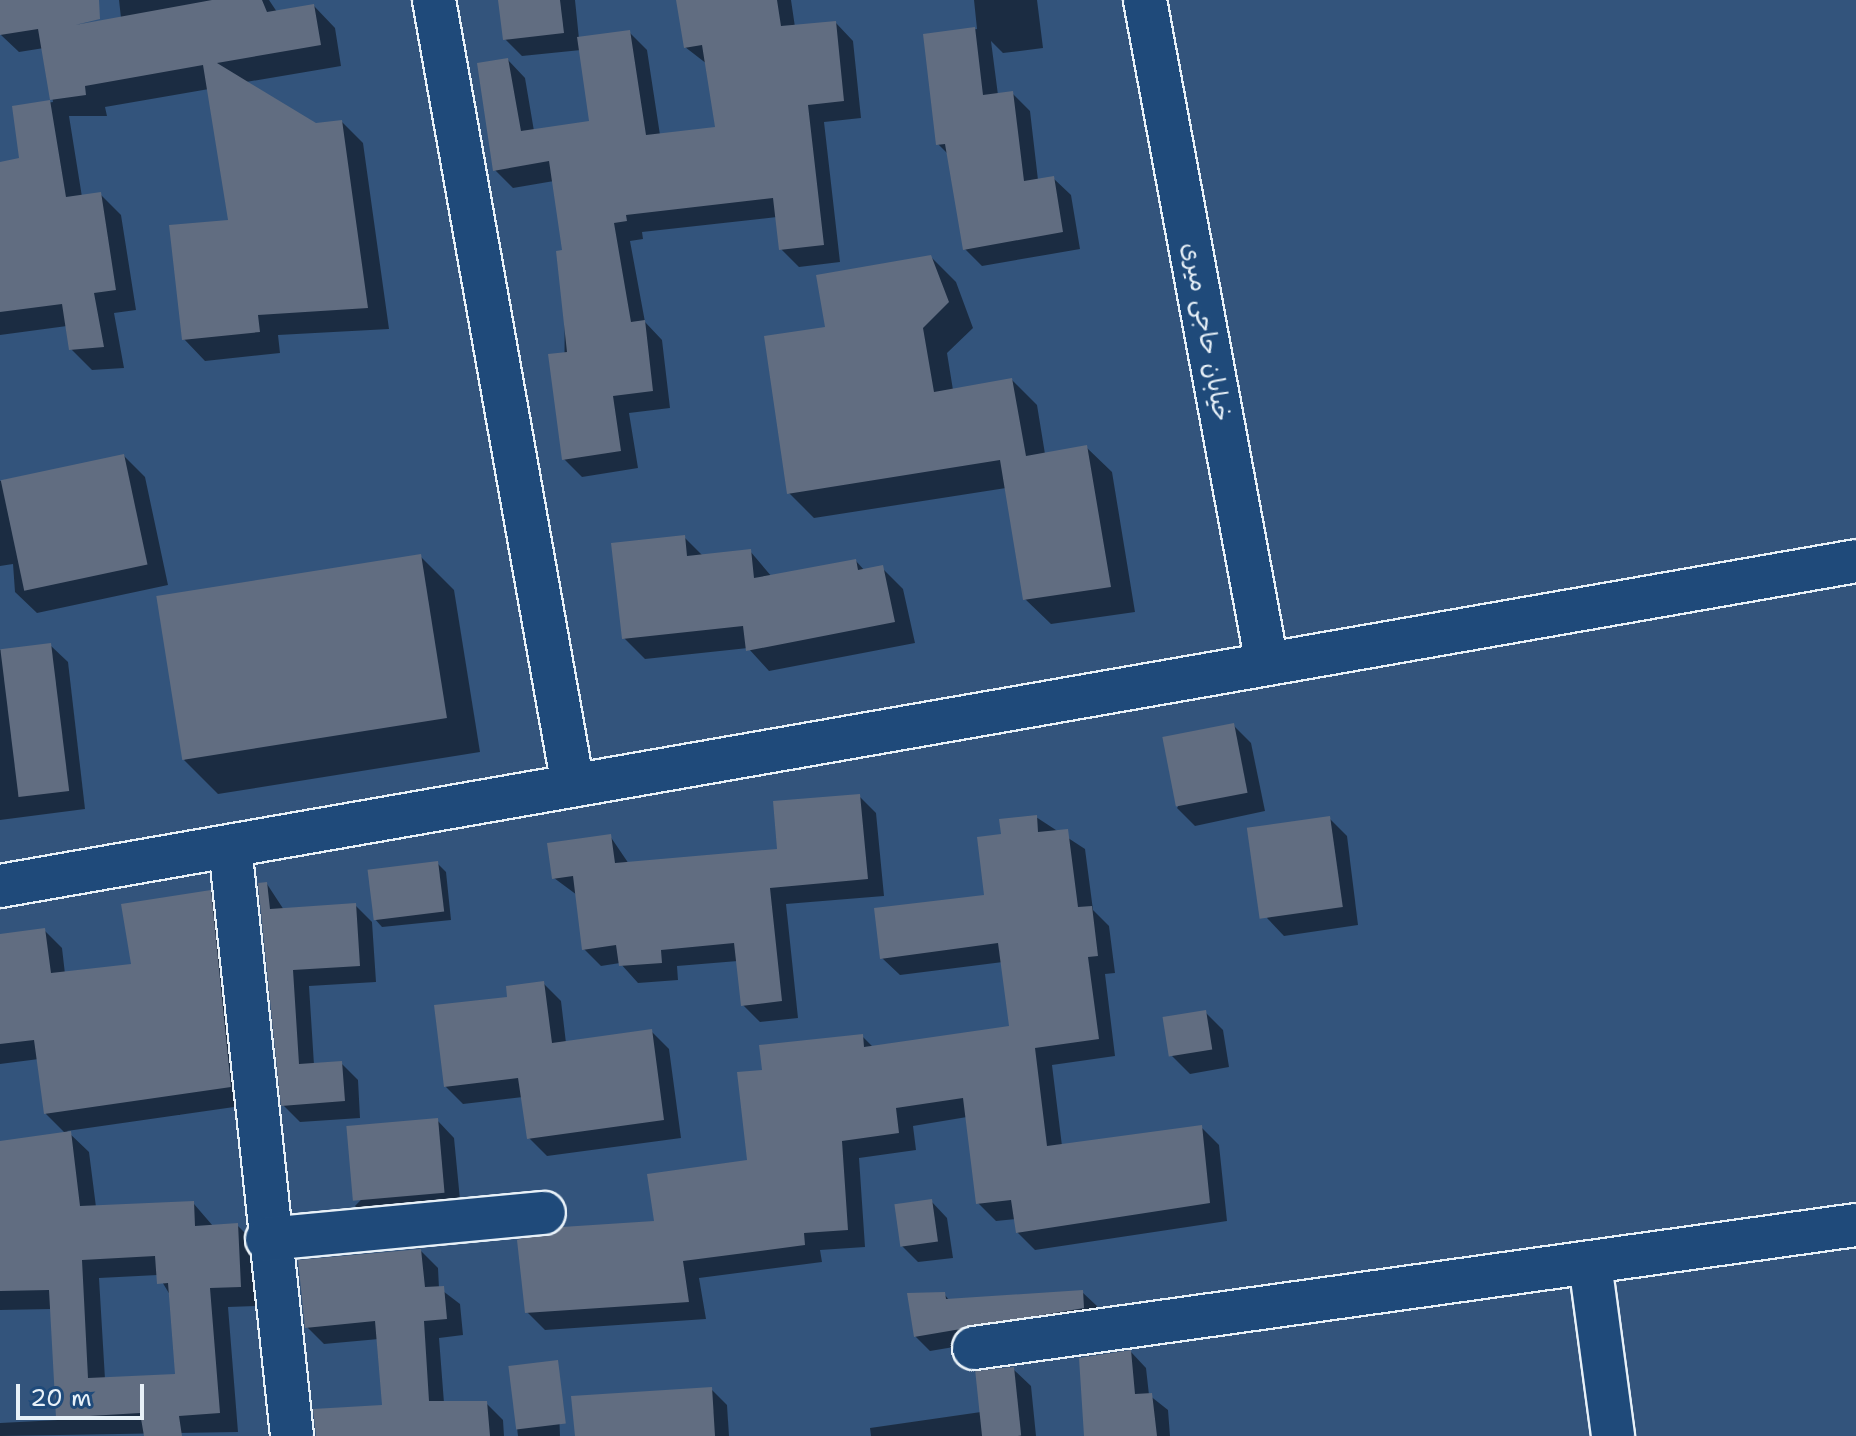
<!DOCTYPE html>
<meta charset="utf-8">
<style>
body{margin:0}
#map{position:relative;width:1856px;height:1436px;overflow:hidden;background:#33547c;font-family:"Shantell Sans","Playpen Sans Arabic",sans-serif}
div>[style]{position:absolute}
.shadow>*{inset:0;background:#0007}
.building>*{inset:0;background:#616d81;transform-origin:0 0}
.roads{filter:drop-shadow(2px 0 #e8f1f8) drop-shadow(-2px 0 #e8f1f8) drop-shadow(0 2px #e8f1f8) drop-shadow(0 -2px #e8f1f8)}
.minor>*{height:42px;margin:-21px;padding:0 21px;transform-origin:21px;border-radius:21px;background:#1f4a7a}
span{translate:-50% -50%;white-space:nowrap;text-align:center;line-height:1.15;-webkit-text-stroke:6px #1f4a7a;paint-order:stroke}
.street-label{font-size:24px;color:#e8f1f8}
.scale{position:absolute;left:16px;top:1384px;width:128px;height:36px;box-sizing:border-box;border:4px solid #e8f1f8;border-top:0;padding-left:10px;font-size:24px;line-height:28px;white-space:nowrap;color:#e8f1f8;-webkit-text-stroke:6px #1f4a7a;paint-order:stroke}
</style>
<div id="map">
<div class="shadow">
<i style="clip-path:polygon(0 0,48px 0,52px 29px,121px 18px,119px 0,269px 0,277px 12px,314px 6px,335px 28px,341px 66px,246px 82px,316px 125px,342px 122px,363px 143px,389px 329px,278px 335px,280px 353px,205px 361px,184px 339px,230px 222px,209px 89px,105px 107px,107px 116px,69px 116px,82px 197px,100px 194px,121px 215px,136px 310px,114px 313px,124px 368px,92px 370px,71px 349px,67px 326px,0 335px,0 164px,22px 160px,14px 108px,53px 102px,44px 48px,19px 52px,1px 35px)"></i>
<i style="clip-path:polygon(500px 0,575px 0,579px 39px,629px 32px,647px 50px,660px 135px,717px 129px,707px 64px,685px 47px,678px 0,791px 0,795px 27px,836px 23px,853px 41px,861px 118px,824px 122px,840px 262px,799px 267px,781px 249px,777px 217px,642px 232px,643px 239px,630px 241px,645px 322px,662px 340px,670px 408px,629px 413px,638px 468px,582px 477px,564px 459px,565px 252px,554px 181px,513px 188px,495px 170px,508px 60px,525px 78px,534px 131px,591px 123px,581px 50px,522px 56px,505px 39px)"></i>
<i style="clip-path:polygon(974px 0,1037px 0,1043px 48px,1003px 53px,991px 41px,998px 95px,1012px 93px,1030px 111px,1038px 180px,1053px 178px,1071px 195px,1080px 249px,982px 266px,965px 249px,949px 155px,938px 144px,925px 36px,977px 29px)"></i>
<i style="clip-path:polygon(931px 257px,956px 282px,973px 328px,947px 353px,953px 390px,1012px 380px,1037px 405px,1045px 454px,1086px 447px,1112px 472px,1135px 612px,1051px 624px,1025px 599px,1006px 488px,814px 518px,789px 493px,828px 329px)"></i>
<i style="clip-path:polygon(124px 456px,145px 477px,168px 585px,37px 613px,15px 592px,13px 564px,0 566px,0 481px)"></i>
<i style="clip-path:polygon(684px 537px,703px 556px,750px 551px,772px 577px,856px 561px,865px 571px,882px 568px,903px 589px,915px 643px,769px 671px,748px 648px,645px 659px,624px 638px)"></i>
<i style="clip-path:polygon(420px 556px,454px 590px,480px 752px,218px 794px,184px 760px)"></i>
<i style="clip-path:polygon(50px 645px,68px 662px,85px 809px,0 820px,0 650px)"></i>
<i style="clip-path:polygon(1233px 725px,1251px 743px,1265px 811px,1195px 826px,1177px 808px)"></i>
<i style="clip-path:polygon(859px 796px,876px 813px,884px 896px,786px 904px,798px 1018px,760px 1022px,743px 1005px,738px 961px,677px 966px,678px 980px,638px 983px,620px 963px,601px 966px,584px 949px,577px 895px,554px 878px,610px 836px,629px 864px,779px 851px)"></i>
<i style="clip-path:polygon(1036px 817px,1085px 849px,1093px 910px,1109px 926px,1115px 973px,1105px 974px,1115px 1056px,1052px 1065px,1062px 1146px,1201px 1127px,1219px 1145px,1227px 1221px,1035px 1250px,1017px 1232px,1016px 1219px,996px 1221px,978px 1203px,967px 1117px,913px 1126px,916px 1150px,859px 1158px,865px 1247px,820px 1250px,822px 1262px,699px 1278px,706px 1319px,545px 1330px,527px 1312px,749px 1161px,764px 1072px,862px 1036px,874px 1048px,1011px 1027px,1003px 962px,900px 975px,882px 958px,986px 897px,1003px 835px)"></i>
<i style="clip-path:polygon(1329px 818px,1347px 836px,1358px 925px,1284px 936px,1267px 918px)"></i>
<i style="clip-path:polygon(437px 863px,446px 872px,451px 920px,382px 927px,374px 918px)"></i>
<i style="clip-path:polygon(267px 884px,284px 910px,355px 905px,372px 922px,376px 982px,309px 986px,314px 1065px,341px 1063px,358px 1080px,360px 1118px,300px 1122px,283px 1105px)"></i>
<i style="clip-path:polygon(evenodd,210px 892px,228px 910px,248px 1105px,67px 1131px,89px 1152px,96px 1207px,194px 1204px,213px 1226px,237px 1225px,256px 1244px,259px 1306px,228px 1307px,238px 1432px,0 1436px,0 1423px,58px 1420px,52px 1309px,0 1310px,0 1143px,66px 1134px,46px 1114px,39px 1059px,0 1064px,0 936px,44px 930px,62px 948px,65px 974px,134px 966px,210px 892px,158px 1275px,170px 1295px,177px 1375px,105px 1379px,99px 1278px,158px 1275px)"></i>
<i style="clip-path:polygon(543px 983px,561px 1001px,566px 1043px,651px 1031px,669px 1049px,681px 1138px,547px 1156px,529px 1138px,523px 1097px,463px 1104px,445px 1086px,509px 999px)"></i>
<i style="clip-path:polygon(1205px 1012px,1223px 1030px,1229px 1067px,1190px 1074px,1172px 1056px)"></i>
<i style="clip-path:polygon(437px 1120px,454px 1138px,461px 1210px,373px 1224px,355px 1206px)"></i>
<i style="clip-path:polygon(931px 1201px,947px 1218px,953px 1258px,918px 1262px,902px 1246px)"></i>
<i style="clip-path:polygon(421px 1251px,438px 1268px,439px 1288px,460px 1304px,463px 1335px,439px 1338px,444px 1403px,486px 1403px,503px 1420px,504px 1436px,370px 1436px,384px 1406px,379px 1339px,324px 1344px,307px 1327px)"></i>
<i style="clip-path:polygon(1082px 1292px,1097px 1306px,1097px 1323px,930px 1351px,915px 1336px,944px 1294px,950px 1301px)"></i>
<i style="clip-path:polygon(1131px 1352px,1146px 1368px,1149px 1395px,1168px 1410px,1170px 1436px,1086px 1436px)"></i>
<i style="clip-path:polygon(510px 1368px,558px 1382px,560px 1436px,518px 1436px)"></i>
<i style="clip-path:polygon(1013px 1369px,1031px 1386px,1036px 1436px,871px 1436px,870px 1428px,981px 1412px)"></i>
<i style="clip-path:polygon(711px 1389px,727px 1405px,729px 1436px,606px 1436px)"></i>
</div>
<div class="building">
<i style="clip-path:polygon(0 0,99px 0,100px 19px,75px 25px,212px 0,262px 0,267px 12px,314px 4px,321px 45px,217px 63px,316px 123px,342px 120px,368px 308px,258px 315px,260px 332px,182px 340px,169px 225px,228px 220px,203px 65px,85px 86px,86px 95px,50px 100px,38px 29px,0 35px)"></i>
<i style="clip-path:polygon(498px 0,560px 0,564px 33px,503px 40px)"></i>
<i style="clip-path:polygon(676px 0,777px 0,781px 26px,836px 21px,844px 101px,808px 105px,824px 245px,779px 250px,773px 198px,626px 215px,627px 221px,614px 223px,631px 322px,645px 320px,653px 391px,613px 396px,621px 451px,562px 460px,548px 354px,567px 352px,556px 251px,562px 250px,549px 161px,493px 171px,477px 63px,508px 58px,521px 131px,589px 121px,577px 37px,630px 30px,646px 135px,715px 127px,702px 45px,684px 48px)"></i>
<i style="clip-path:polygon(975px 27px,983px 95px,1013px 91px,1024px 181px,1054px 176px,1063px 232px,963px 250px,945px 144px,936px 145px,923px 34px)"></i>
<i style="clip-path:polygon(50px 100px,66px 197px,101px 192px,116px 290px,94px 293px,104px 347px,69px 350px,62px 304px,0 312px,0 162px,19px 158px,12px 106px)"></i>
<i style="clip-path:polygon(931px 255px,949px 302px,923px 328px,934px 392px,1012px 378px,1026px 456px,1087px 445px,1111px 587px,1023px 600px,1000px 460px,787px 494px,764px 336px,825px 327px,816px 275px)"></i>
<i style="left:124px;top:454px;width:113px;height:126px;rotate:78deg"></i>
<i style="clip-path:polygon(685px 535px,687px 556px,751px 549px,754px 578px,856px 559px,858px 570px,883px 565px,895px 622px,746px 651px,743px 626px,622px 639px,611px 543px)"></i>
<i style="left:421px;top:554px;width:166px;height:268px;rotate:81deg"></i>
<i style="left:51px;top:643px;width:149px;height:51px;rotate:83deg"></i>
<i style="left:1234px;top:723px;width:71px;height:73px;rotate:79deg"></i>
<i style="clip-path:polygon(860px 794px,868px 879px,770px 888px,782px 1001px,741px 1006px,734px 943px,661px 950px,662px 963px,619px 966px,616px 945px,582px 950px,573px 876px,552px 879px,547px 843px,611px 834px,615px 863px,777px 849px,773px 801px)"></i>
<i style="clip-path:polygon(1037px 815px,1038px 832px,1068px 829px,1078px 907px,1092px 906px,1098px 956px,1088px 957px,1099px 1039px,1035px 1048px,1047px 1146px,1202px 1125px,1210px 1203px,1016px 1233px,1011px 1200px,976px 1204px,963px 1098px,896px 1108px,899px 1133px,842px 1141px,848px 1230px,804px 1233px,805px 1245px,683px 1261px,689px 1302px,525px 1313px,517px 1240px,562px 1227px,654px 1221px,647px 1174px,747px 1160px,737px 1072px,762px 1070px,759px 1045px,863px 1034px,864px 1047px,1009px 1026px,998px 943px,880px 959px,874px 908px,984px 895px,977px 837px,1001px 834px,999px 819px)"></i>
<i style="left:1330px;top:816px;width:92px;height:84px;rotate:82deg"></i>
<i style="left:438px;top:861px;width:51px;height:71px;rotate:83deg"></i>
<i style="clip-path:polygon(267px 882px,270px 909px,356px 903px,360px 966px,293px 970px,299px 1064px,342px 1061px,345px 1101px,281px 1106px,258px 883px)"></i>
<i style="clip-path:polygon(211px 890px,231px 1087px,44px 1114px,34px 1040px,0 1044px,0 934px,45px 928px,51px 973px,131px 964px,121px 904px)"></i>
<i style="clip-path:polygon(544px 981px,552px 1043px,652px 1029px,664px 1120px,527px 1139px,518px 1078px,444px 1087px,434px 1005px,507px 997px,506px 986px)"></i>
<i style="left:1206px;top:1010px;width:40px;height:44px;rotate:81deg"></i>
<i style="left:438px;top:1118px;width:75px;height:92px;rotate:85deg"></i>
<i style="clip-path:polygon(evenodd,71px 1131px,80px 1206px,194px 1201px,195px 1226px,238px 1223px,241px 1287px,210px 1288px,220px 1413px,179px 1416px,182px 1436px,144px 1436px,140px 1413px,56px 1418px,49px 1290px,0 1291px,0 1141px,71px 1131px,155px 1256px,157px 1284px,168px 1283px,175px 1374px,88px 1378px,82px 1260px,155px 1256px)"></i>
<i style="left:932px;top:1199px;width:43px;height:38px;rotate:82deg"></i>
<i style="clip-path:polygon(421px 1249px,425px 1287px,444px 1286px,447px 1319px,424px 1321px,429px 1401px,487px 1401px,490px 1436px,316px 1436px,313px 1409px,382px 1405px,375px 1321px,305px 1328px,298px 1260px)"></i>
<i style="clip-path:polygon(1083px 1290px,1084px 1308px,914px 1337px,907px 1293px,945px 1292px,946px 1299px)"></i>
<i style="clip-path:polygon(1131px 1350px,1135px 1394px,1152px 1393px,1157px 1436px,1084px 1436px,1079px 1358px)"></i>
<i style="left:558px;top:1360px;width:64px;height:50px;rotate:83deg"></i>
<i style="left:1014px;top:1367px;width:69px;height:39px;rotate:84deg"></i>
<i style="clip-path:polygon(712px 1387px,715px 1436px,575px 1436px,571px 1396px)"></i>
</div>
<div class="roads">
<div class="minor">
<i style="left:434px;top:0;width:798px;rotate:79.97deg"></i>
<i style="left:1145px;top:0;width:675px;rotate:79.59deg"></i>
<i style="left:230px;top:846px;width:593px;rotate:84deg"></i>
<i style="left:0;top:886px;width:1884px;rotate:-9.93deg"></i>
<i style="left:267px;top:1239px;width:278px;rotate:-5.4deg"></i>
<i style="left:1590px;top:1263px;width:175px;rotate:82.4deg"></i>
<i style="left:974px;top:1348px;width:891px;rotate:-7.94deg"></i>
</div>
</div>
<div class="street-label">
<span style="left:1206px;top:332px;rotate:80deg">خیابان حاجی میری</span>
</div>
<div class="scale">20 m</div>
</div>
